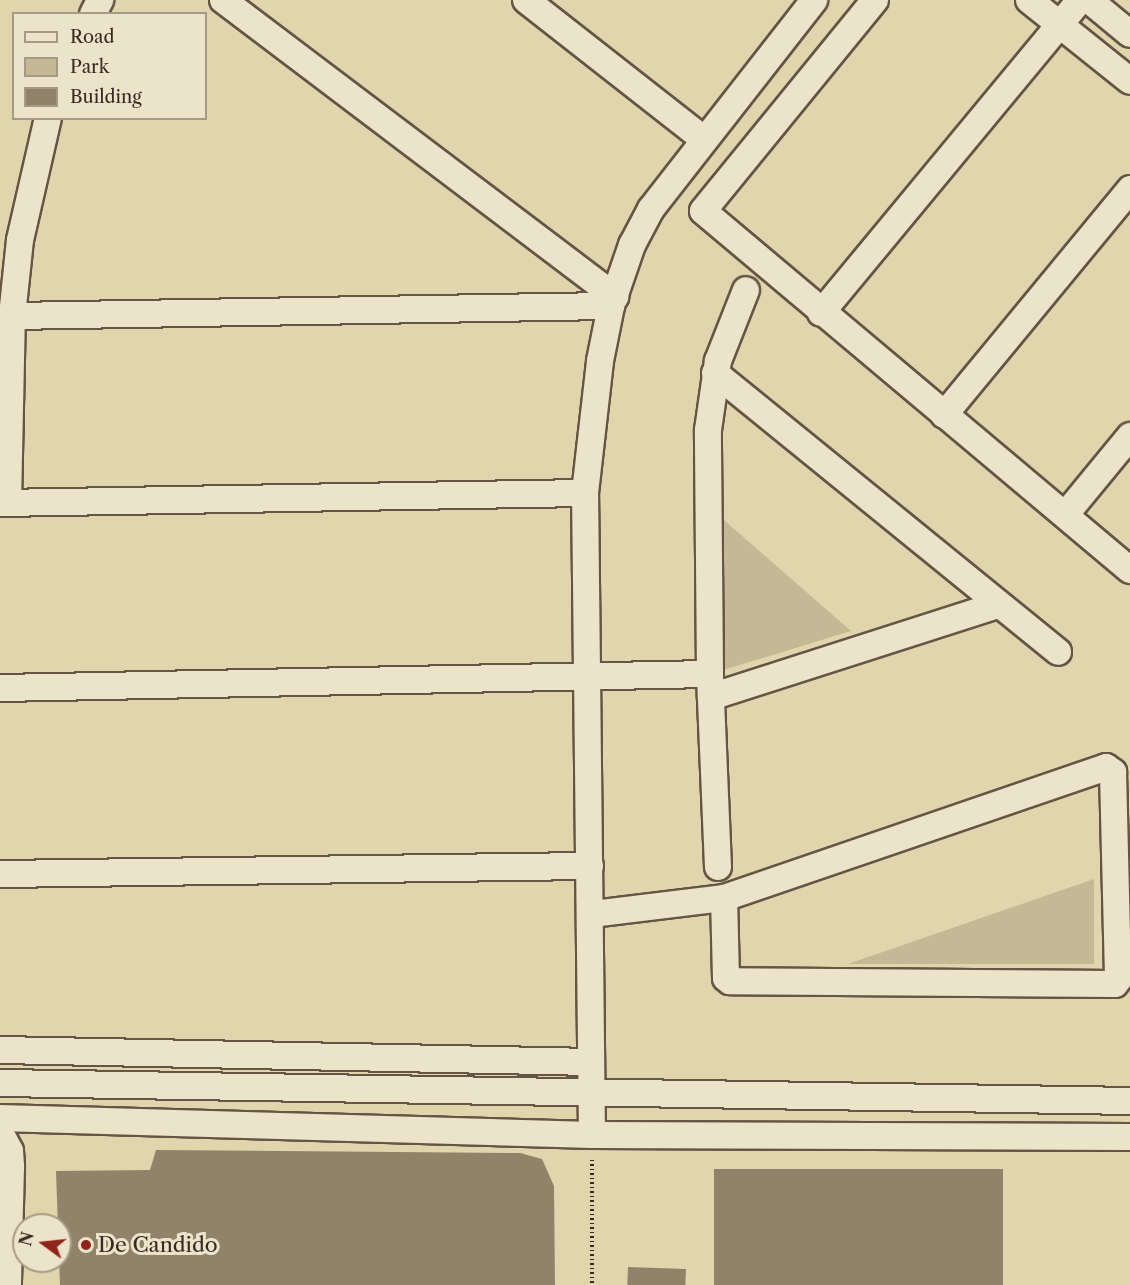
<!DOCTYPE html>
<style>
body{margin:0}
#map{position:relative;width:1130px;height:1285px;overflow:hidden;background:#e1d5ad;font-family:"Libre Caslon Text",serif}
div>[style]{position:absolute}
.green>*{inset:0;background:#c5b895}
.building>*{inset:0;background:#91836a;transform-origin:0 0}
.path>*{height:4px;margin-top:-2px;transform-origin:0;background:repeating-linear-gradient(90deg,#3a2a22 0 1.5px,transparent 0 4.5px)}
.roads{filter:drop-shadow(2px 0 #645545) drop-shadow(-2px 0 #645545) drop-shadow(0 2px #645545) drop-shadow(0 -2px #645545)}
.minor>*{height:26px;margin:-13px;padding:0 13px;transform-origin:13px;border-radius:13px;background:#ece4ca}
.dots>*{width:16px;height:16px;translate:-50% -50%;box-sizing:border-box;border:3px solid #ece4ca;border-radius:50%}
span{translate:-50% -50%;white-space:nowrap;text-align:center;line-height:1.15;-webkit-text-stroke:6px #ece4ca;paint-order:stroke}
.poi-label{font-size:21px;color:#3a2a22}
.left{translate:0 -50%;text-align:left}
.legend{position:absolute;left:12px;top:12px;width:195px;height:108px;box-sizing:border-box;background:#ece4ca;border:2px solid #a59a87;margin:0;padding:8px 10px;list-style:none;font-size:18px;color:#3a2a22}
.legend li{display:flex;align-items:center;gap:12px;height:30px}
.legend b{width:30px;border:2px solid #a59a87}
.north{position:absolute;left:12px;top:1213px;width:60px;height:60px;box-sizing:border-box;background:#ece4ca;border:2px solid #a59a87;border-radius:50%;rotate:285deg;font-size:16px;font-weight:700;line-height:24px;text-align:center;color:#3a2a22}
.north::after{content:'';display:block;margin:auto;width:21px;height:27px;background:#8f2418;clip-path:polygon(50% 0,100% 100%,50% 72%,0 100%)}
</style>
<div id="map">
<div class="green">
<i style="clip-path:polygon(717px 514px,851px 631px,720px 671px)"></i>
<i style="clip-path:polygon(1094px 879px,1094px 964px,848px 964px)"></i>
</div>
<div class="building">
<i style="clip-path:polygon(156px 1150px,520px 1153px,542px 1159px,554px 1186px,555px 1285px,60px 1285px,56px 1171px,150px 1170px)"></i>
<i style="left:1003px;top:1169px;width:116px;height:289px;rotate:90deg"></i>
<i style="left:628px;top:1267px;width:58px;height:18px;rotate:2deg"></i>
</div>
<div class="path">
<i style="left:592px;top:1160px;width:125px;rotate:90deg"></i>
</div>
<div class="roads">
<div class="minor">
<i style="left:223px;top:0;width:492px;rotate:37.1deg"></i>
<i style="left:526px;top:0;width:225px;rotate:38.1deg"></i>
<i style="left:875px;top:0;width:272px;rotate:129.2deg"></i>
<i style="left:703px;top:211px;width:558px;rotate:40.06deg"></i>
<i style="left:1029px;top:0;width:129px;rotate:38.7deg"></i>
<i style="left:1089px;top:0;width:53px;rotate:39.7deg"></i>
<i style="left:93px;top:14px;width:16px;rotate:-63deg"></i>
<i style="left:821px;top:313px;width:406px;rotate:-50.4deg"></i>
<i style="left:12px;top:316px;width:599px;rotate:-0.96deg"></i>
<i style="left:715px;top:373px;width:442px;rotate:39.1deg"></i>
<i style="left:944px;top:415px;width:293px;rotate:-50.5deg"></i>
<i style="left:0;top:503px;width:585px;rotate:-0.98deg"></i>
<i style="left:8px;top:503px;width:187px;rotate:-88.8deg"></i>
<i style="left:12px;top:316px;width:76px;rotate:-84deg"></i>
<i style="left:20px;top:240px;width:125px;rotate:-77.1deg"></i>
<i style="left:1066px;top:514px;width:101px;rotate:-50.6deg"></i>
<i style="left:0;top:688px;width:710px;rotate:-1.13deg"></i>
<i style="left:711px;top:697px;width:300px;rotate:-17.8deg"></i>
<i style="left:718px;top:867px;width:193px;rotate:-92.4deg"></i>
<i style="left:710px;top:674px;width:244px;rotate:-90.5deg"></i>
<i style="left:708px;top:430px;width:70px;rotate:-81.8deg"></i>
<i style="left:718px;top:361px;width:76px;rotate:-68.5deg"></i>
<i style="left:0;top:874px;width:590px;rotate:-0.78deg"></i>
<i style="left:592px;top:914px;width:133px;rotate:-6.9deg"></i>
<i style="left:724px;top:898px;width:404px;rotate:-18.9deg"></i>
<i style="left:1106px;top:767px;width:9px;rotate:36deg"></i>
<i style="left:1113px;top:772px;width:208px;rotate:88.6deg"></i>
<i style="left:1118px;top:980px;width:5px;rotate:127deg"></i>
<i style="left:1115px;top:984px;width:385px;rotate:-179.6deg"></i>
<i style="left:730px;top:981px;width:5px;rotate:-143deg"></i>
<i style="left:726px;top:978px;width:80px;rotate:-91.4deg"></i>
<i style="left:0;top:1050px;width:591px;rotate:1.16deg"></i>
<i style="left:0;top:1083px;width:1130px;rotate:0.91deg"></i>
<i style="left:0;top:1118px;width:592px;rotate:1.64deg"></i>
<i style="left:592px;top:1135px;width:538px;rotate:0.21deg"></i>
<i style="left:0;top:1132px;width:21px;rotate:62deg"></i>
<i style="left:10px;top:1151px;width:16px;rotate:86deg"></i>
<i style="left:11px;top:1167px;width:118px;rotate:91.5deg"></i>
<i style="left:592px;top:1135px;width:642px;rotate:-90.62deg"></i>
<i style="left:585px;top:493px;width:133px;rotate:-83.5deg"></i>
<i style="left:600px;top:361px;width:56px;rotate:-78.7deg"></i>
<i style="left:611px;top:306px;width:65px;rotate:-71deg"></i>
<i style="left:632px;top:245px;width:41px;rotate:-62.2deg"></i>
<i style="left:651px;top:209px;width:265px;rotate:-52deg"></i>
</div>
</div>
<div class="dots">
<i style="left:86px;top:1245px;background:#8f2418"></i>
</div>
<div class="poi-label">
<span class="left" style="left:98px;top:1245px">De Candido</span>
</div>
<ul class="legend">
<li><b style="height:8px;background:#ece4ca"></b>Road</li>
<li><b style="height:16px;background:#c5b895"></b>Park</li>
<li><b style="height:16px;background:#91836a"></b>Building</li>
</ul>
<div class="north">N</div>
</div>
